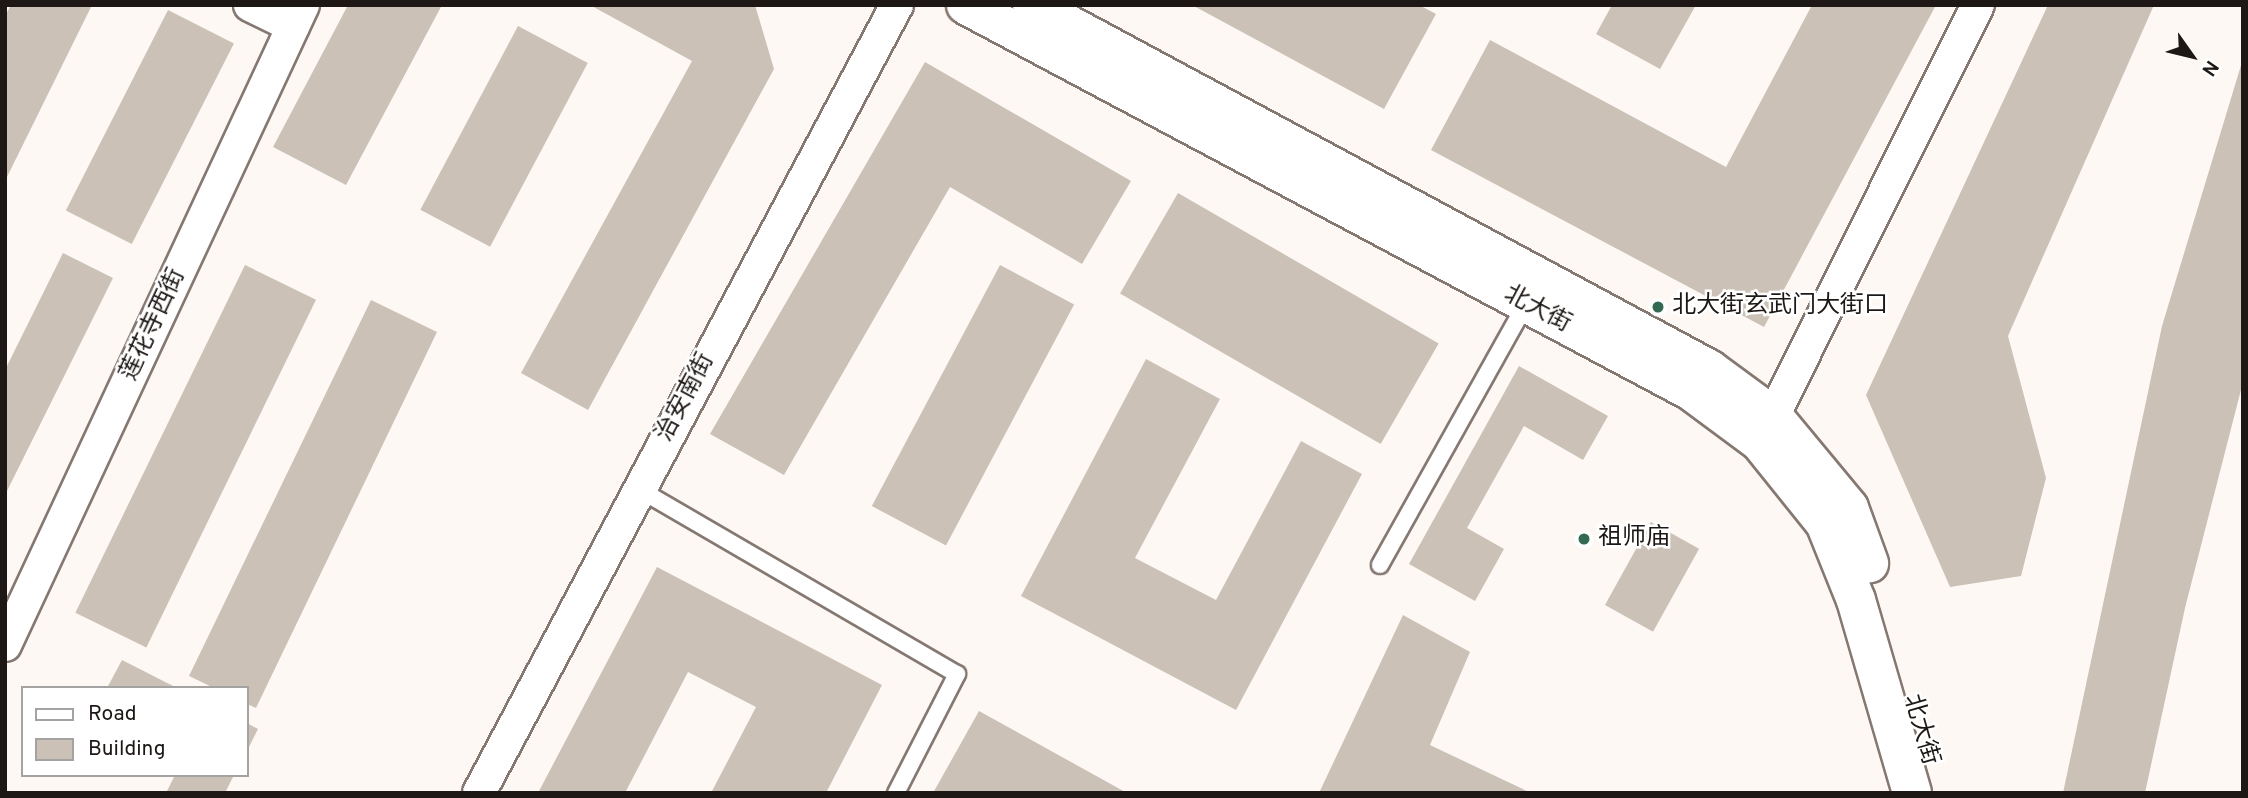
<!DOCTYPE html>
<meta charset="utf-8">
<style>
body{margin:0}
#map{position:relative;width:2248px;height:798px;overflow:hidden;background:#fef8f5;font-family:Overpass,"Noto Sans SC",sans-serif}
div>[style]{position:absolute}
.building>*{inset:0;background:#cbc1b6;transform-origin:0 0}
.roads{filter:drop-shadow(2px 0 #857871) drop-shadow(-2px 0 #857871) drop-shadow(0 2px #857871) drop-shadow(0 -2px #857871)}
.service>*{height:16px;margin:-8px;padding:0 8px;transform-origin:8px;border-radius:8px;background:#fff}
.minor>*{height:32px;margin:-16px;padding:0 16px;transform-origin:16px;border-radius:16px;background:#fff}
.tertiary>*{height:38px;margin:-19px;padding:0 19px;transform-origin:19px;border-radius:19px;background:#fff}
.dots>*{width:19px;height:19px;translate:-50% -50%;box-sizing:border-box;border:4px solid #fff;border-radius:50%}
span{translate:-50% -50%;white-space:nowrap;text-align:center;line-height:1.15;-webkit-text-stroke:5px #fff;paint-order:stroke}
.poi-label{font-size:24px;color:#1d1815}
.left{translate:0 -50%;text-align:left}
.street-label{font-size:24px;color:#1d1815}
.frame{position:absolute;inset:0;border:7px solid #1d1815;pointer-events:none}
.legend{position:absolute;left:21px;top:686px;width:228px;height:91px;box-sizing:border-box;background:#fff;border:2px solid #a5a3a1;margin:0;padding:9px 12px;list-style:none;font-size:21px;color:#1d1815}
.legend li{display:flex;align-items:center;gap:14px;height:35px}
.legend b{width:35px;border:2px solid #a5a3a1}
.north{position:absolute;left:2157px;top:21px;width:70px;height:70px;-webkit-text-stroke:5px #fff;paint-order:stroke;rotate:124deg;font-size:19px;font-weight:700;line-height:28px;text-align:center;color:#1d1815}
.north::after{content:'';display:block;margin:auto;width:24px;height:32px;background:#1d1815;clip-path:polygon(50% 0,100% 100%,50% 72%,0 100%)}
</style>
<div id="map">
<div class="building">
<i style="clip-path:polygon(11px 5px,92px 5px,5px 181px,5px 16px)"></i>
<i style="clip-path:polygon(348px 5px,442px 5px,346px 185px,273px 147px)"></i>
<i style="clip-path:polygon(590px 5px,755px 5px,774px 69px,588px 410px,521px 373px,692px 61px)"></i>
<i style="clip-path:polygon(1192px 5px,1419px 5px,1436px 14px,1384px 109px)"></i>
<i style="clip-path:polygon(1612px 5px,1696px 5px,1660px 69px,1596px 34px)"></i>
<i style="clip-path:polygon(1812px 5px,1936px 5px,1764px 327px,1431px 150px,1490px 40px,1726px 167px)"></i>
<i style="clip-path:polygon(2048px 5px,2154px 5px,2008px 336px,2046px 478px,2021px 576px,1950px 587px,1866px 395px)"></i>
<i style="left:168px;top:10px;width:74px;height:225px;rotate:27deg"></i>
<i style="left:518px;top:26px;width:79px;height:208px;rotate:28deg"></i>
<i style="clip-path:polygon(925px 62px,1131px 181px,1082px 264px,950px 187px,784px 475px,710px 434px)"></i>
<i style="clip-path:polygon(2242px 62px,2243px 382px,2185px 608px,2145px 793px,2063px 793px,2162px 326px)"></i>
<i style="left:1178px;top:193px;width:301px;height:116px;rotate:30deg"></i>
<i style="clip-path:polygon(63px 253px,113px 278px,5px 495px,5px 370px)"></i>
<i style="left:245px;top:265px;width:79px;height:387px;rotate:26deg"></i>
<i style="left:1000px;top:265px;width:84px;height:273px;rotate:28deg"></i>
<i style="clip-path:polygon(371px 300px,437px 332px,256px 708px,247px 704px,247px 688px,214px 688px,189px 676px)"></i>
<i style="clip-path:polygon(1146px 359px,1220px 399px,1135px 558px,1216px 600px,1301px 441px,1362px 474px,1236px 710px,1021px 596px)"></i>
<i style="clip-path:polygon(1519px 366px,1608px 416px,1583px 460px,1524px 426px,1467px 528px,1504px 549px,1475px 601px,1409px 564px)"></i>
<i style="left:1651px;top:522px;width:55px;height:95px;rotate:29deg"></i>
<i style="clip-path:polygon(657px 567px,882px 685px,826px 793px,711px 793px,756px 707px,688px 672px,625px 793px,538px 793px)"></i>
<i style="clip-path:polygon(1403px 615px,1470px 652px,1430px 745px,1531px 793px,1319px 793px)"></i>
<i style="clip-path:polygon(122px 660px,177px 688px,107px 688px)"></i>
<i style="clip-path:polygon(979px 711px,1127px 793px,933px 793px)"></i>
<i style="clip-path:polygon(247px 723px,258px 729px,247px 751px)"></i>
<i style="clip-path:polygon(175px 775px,234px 775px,225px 793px,166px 793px)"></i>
</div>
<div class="roads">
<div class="service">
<i style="left:637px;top:488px;width:370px;rotate:30.2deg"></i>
<i style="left:957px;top:674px;width:134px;rotate:117.1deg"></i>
<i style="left:1380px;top:565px;width:299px;rotate:-60.8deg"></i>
</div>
<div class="minor">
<i style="left:250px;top:5px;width:48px;rotate:26deg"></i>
<i style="left:1762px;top:438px;width:484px;rotate:-63.5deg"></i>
<i style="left:5px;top:645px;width:706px;rotate:-65.03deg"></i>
<i style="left:479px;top:793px;width:892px;rotate:-62.06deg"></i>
</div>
<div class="tertiary">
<i style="left:966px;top:5px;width:821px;rotate:28.03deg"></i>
<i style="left:1691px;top:391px;width:86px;rotate:36.5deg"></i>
<i style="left:1760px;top:442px;width:104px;rotate:51.3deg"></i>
<i style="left:1825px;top:523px;width:83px;rotate:68.1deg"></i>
<i style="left:1856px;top:600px;width:201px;rotate:73.8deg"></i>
<i style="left:1032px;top:5px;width:769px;rotate:28.27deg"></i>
<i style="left:1709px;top:369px;width:79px;rotate:36.3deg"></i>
<i style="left:1773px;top:416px;width:119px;rotate:50.4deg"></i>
<i style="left:1849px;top:508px;width:59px;rotate:70deg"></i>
</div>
</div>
<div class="dots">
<i style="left:1658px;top:307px;background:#336a51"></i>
<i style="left:1584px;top:539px;background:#336a51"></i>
</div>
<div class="poi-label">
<span class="left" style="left:1672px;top:307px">北大街玄武门大街口</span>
<span class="left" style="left:1598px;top:539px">祖师庙</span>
</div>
<div class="street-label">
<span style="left:1537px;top:310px;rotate:28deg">北大街</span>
<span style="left:154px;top:325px;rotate:-65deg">莲花寺西街</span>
<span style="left:686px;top:398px;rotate:-62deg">治安南街</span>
<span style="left:1920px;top:730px;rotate:74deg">北大街</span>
</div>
<div class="frame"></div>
<ul class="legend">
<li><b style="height:9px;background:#fff"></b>Road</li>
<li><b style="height:19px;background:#cbc1b6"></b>Building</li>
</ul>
<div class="north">N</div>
</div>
